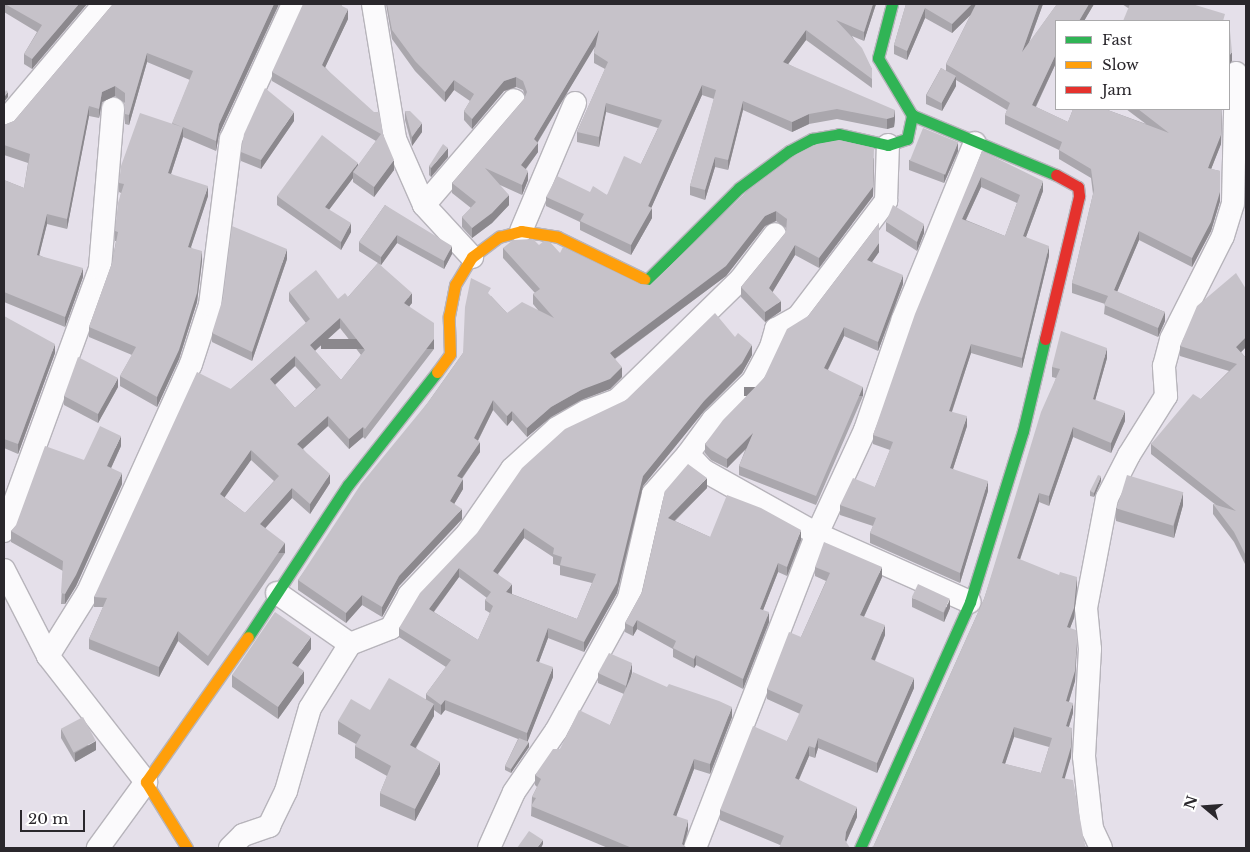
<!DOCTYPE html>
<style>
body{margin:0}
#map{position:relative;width:1250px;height:852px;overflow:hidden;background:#e5e0ea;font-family:"Libre Baskerville",serif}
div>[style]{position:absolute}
.roads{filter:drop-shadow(1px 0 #b7b4bb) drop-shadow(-1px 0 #b7b4bb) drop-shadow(0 1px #b7b4bb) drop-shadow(0 -1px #b7b4bb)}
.street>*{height:22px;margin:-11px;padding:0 11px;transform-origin:11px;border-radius:11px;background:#fbfafc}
.fast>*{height:11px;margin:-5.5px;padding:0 5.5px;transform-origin:5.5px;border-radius:5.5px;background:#30b455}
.slow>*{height:11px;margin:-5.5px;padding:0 5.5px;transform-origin:5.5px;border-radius:5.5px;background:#ff9f0a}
.jam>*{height:11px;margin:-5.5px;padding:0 5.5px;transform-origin:5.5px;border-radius:5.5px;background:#e5322d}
.wall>*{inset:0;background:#aaa7ad}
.shaded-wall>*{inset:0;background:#8b888d;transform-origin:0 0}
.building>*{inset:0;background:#c6c2c9;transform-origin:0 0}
span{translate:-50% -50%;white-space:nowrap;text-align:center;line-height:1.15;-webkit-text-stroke:4.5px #fff;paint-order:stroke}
.frame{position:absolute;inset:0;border:5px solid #2a272c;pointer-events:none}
.legend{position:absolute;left:1055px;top:20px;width:175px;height:90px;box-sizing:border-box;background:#fff;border:1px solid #aaa9ab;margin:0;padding:6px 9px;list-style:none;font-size:15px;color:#2a272c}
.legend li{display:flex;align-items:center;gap:10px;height:25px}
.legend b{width:25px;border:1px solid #aaa9ab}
.north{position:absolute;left:1180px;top:782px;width:50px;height:50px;-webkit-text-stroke:4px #fff;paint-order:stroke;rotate:288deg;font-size:14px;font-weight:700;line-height:20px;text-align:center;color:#2a272c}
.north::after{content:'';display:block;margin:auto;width:18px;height:22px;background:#2a272c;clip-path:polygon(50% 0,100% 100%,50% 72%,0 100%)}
.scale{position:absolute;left:20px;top:810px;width:65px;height:22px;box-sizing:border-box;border:2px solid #2a272c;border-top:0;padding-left:6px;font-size:15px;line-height:18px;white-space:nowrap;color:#2a272c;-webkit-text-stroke:4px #fff;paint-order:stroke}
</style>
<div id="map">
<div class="roads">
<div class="street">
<i style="left:373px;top:4px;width:137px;rotate:80.7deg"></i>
<i style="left:395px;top:139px;width:72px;rotate:66.3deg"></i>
<i style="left:424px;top:205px;width:71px;rotate:47.3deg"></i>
<i style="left:4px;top:122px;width:155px;rotate:-49.7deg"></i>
<i style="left:424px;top:205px;width:138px;rotate:-49.4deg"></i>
<i style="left:521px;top:231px;width:139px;rotate:-67.1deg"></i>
<i style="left:688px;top:454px;width:22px;rotate:47deg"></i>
<i style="left:703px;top:470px;width:131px;rotate:29.3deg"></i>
<i style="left:817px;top:534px;width:167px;rotate:24deg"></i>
<i style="left:4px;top:531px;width:280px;rotate:-69.9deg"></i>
<i style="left:100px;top:268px;width:160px;rotate:-85.3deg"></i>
<i style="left:4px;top:570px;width:97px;rotate:62.9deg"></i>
<i style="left:48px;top:656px;width:160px;rotate:52.1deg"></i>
<i style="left:146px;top:782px;width:82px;rotate:126deg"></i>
<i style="left:277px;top:593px;width:89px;rotate:34.9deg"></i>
<i style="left:48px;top:656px;width:75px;rotate:-58deg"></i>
<i style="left:88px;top:592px;width:250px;rotate:-65.7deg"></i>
<i style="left:191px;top:364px;width:62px;rotate:-72.1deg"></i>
<i style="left:210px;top:305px;width:167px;rotate:-82.8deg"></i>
<i style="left:231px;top:139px;width:149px;rotate:-65.3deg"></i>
<i style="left:230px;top:848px;width:18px;rotate:-45deg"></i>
<i style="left:243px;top:835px;width:28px;rotate:-19deg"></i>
<i style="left:269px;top:826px;width:39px;rotate:-64deg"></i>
<i style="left:286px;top:791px;width:86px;rotate:-73.9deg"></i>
<i style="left:310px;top:708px;width:75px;rotate:-58deg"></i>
<i style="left:350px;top:644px;width:44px;rotate:-21.3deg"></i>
<i style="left:391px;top:628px;width:38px;rotate:-61deg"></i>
<i style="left:409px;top:595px;width:84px;rotate:-46.4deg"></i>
<i style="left:467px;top:534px;width:79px;rotate:-55.3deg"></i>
<i style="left:512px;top:469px;width:61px;rotate:-42.3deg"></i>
<i style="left:557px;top:428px;width:34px;rotate:-30deg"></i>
<i style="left:587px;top:411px;width:32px;rotate:-20deg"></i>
<i style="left:617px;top:400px;width:173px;rotate:-44.3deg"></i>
<i style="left:741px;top:279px;width:56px;rotate:-52.9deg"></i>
<i style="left:489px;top:848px;width:61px;rotate:-65.9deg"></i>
<i style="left:514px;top:792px;width:74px;rotate:-55.5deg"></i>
<i style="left:556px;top:731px;width:152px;rotate:-61.2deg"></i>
<i style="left:629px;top:598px;width:107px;rotate:-77deg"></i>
<i style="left:653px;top:494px;width:53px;rotate:-48.8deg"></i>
<i style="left:688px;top:454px;width:42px;rotate:-53.7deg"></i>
<i style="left:713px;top:420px;width:56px;rotate:-44.3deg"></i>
<i style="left:753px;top:381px;width:38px;rotate:-62deg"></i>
<i style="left:771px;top:347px;width:19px;rotate:-74deg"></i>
<i style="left:776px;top:329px;width:25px;rotate:-29deg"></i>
<i style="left:798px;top:317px;width:146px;rotate:-52.8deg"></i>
<i style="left:886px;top:201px;width:56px;rotate:-88deg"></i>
<i style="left:695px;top:848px;width:337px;rotate:-68.8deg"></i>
<i style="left:817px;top:534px;width:115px;rotate:-65.2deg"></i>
<i style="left:865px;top:430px;width:117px;rotate:-71.1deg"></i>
<i style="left:903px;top:319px;width:190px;rotate:-67.8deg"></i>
<i style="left:1101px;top:848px;width:21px;rotate:-115deg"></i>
<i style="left:1092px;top:829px;width:73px;rotate:-96.3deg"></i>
<i style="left:1084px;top:756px;width:107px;rotate:-86.8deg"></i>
<i style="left:1090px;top:649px;width:41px;rotate:-95.6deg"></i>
<i style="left:1086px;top:608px;width:112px;rotate:-79.2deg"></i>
<i style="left:1107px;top:498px;width:48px;rotate:-62.9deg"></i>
<i style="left:1129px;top:455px;width:70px;rotate:-57.9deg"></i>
<i style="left:1166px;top:396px;width:30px;rotate:-94deg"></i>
<i style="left:1164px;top:366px;width:28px;rotate:-75deg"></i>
<i style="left:1171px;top:339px;width:115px;rotate:-63.2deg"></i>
<i style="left:1223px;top:236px;width:34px;rotate:-73deg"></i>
<i style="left:1233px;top:203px;width:130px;rotate:-88.7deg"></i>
</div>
<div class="fast">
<i style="left:892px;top:4px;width:56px;rotate:104.5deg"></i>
<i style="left:878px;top:58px;width:66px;rotate:59.2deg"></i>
<i style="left:912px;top:115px;width:156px;rotate:22.6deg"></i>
<i style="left:644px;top:279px;width:3px;rotate:18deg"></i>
<i style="left:647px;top:280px;width:130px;rotate:-45deg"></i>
<i style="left:739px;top:188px;width:62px;rotate:-36.5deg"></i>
<i style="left:789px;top:151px;width:26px;rotate:-28deg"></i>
<i style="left:812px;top:139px;width:27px;rotate:-10deg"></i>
<i style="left:839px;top:134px;width:50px;rotate:12.7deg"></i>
<i style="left:888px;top:145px;width:20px;rotate:-18deg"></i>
<i style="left:907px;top:139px;width:25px;rotate:-78deg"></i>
<i style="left:248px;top:637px;width:182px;rotate:-56.7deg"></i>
<i style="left:348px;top:485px;width:144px;rotate:-51.8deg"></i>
<i style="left:860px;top:848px;width:269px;rotate:-65.9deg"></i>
<i style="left:970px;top:602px;width:179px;rotate:-72.8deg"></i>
<i style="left:1023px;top:431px;width:95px;rotate:-76.6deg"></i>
</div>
<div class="slow">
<i style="left:437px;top:372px;width:22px;rotate:-54deg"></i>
<i style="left:450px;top:354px;width:38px;rotate:-92deg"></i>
<i style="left:449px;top:316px;width:32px;rotate:-79deg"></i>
<i style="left:455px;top:285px;width:33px;rotate:-59deg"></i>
<i style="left:472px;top:257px;width:34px;rotate:-37deg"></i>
<i style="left:499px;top:237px;width:23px;rotate:-15deg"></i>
<i style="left:521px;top:231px;width:37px;rotate:9deg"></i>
<i style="left:558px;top:237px;width:96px;rotate:26deg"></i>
<i style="left:187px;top:848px;width:78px;rotate:-121.8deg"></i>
<i style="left:146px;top:782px;width:177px;rotate:-54.9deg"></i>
</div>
<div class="jam">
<i style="left:1045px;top:339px;width:147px;rotate:-76.6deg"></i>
<i style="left:1079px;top:196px;width:9px;rotate:-96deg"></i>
<i style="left:1078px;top:187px;width:25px;rotate:-151deg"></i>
</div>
</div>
<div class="wall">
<i style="clip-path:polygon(4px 4px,87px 4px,32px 69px,24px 64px,24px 54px,37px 32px,4px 12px)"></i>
<i style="clip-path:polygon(113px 4px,279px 4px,219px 134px,216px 151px,183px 137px,171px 174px,208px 196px,191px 247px,202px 261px,197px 302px,179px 359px,157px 407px,120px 386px,120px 376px,132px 355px,89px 337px,89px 327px,112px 263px,116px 241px,115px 241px,115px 231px,121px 193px,119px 192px,119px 183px,172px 124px,190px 80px,147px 62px,129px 125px,125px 124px,125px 103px,115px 96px,102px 102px,99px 118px,89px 116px,67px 229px,47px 224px,39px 255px,83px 277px,65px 327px,4px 302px,4px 180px,24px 188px,28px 163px,4px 155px,4px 125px,14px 121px)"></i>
<i style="clip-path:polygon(386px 4px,876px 4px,864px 41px,852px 36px,872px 69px,872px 88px,806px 40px,788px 64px,895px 119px,894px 127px,887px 129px,837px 119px,809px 124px,792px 132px,743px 110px,728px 170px,715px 167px,705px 200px,690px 195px,690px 186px,714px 99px,702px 95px,651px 208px,652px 218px,631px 255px,580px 230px,580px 222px,546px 206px,546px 197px,590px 192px,607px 195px,641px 164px,658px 128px,606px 112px,599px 147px,577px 142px,577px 132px,605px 69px,594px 63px,594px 53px,595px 45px,538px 142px,538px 152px,526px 169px,528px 180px,522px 195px,500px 185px,509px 205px,492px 223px,472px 238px,462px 227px,462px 217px,471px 208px,452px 193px,452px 183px,524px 99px,525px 96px,523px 90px,516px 87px,504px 91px,472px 129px,464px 120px,464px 111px,470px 101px,454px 90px,445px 102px,415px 71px,392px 39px)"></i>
<i style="clip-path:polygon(906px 4px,1043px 4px,1029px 43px,1057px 4px,1094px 4px,1084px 21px,1056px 21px,1056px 63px,1036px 107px,1068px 122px,1073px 109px,1105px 109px,1146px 124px,1126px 109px,1222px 109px,1221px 144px,1211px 169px,1220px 171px,1220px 201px,1211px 231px,1192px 267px,1139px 240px,1117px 292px,1165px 312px,1165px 321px,1158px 337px,1104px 314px,1105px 304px,1072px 293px,1072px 283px,1093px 194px,1091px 178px,1059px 159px,1059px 150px,1005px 124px,1005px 115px,1007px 110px,956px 80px,956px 86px,942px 111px,926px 104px,926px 95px,941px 68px,946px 71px,946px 64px,971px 14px,952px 33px,925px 18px,907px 60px,894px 54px,894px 45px)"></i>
<i style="clip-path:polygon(1122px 4px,1192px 4px,1225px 21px,1128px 8px)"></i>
<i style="clip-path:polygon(343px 7px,348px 19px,325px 67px,383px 134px,394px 170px,374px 197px,353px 182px,353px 178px,329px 210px,351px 232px,341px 250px,277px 205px,277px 196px,358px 166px,376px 141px,272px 81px,272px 72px)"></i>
<i style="clip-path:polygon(405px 111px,422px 132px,412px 146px,405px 120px)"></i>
<i style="clip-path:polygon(294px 121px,261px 169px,241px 161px,241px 152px)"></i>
<i style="clip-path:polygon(958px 151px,944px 183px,909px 170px,909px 160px)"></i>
<i style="clip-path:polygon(evenodd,982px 151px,1043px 191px,1026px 237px,1049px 256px,1022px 368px,971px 353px,952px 412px,967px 426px,953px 469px,988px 491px,960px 583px,870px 543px,870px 533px,873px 526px,840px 515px,840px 505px,875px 487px,890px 450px,873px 444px,873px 435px,982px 151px,981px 187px,1017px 203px,1005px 236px,966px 220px,981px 187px)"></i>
<i style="clip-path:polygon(448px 157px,431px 177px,429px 175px,429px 166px)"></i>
<i style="clip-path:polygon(874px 158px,873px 196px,819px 268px,795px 255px,772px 292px,781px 311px,765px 322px,741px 297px,741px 287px,786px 232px,786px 228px,776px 221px,765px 226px,726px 276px,615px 359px,622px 377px,610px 389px,581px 400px,551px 417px,527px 437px,512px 420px,507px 426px,493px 410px,478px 441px,480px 452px,462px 479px,463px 489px,454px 504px,462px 519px,399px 586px,382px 617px,362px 605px,346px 623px,298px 590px,298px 580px,429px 401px,463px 353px,491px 296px,507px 313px,538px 310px,533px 304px,533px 294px,535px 293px,503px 258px,503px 248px,539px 245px,640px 284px,650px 285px,749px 190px)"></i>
<i style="clip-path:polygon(evenodd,385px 205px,452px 254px,444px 269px,397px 243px,381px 265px,379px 264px,412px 303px,409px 306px,434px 349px,365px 439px,363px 437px,349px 449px,328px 426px,303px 449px,330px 483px,310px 514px,292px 498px,265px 528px,285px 553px,208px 666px,178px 641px,159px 677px,89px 649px,89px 639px,103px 607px,94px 607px,94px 597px,231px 389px,306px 323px,289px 301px,289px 292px,338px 299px,348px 297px,378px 263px,359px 251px,359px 242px,385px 205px,340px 328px,361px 355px,341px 380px,315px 351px,340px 328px,385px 205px,295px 366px,316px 389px,295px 408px,275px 385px,295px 366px,385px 205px,251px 460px,274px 481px,245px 513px,224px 497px,251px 460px)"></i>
<i style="clip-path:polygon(886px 222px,924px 233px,917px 251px,886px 231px)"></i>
<i style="clip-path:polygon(879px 223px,879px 252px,872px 262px,903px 284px,878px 351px,844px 336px,828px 370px,863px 396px,816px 505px,739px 475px,739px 466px,746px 448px,727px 468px,711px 460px,705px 453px,705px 444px,764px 378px,808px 316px)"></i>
<i style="clip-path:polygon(287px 259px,252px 361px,212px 342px,212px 333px)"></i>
<i style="clip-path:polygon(1246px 289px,1246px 347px,1241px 352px,1246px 358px,1246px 566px,1234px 542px,1213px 514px,1213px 504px,1216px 505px,1151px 454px,1151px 444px,1201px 399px,1229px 371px,1180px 356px,1180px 346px)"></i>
<i style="clip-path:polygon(4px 316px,55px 353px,18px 454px,4px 448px)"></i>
<i style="clip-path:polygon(evenodd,735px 337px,752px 355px,742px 373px,704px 411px,643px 486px,617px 593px,584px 652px,548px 638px,539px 662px,553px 677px,527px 742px,529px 747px,511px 773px,505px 770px,505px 766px,518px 739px,445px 710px,441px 715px,434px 710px,434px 716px,416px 748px,440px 774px,415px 821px,380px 806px,380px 793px,387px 776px,355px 758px,355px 746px,356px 744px,338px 734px,338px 721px,370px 710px,426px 699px,426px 694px,446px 667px,399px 637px,399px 628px,626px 400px,735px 337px,524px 538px,553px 557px,553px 564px,560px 566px,560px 575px,592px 583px,577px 619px,512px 594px,498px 574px,524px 538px,735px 337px,459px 577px,487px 598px,485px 600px,485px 610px,490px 613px,478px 640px,434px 612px,459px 577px)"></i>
<i style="clip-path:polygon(evenodd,1107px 358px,1095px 400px,1125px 421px,1111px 453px,1073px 437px,1049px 506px,1039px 502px,1020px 560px,1077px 587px,1074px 618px,1070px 628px,1077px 649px,1075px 681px,1069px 702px,1073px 713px,1069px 727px,1072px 738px,1071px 757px,1064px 778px,1085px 846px,874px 845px,984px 599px,1056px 378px,1052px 377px,1052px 367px,1107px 358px,1014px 737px,1049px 747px,1041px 773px,1005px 764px,1014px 737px)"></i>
<i style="clip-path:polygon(118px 387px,98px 423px,64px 405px,64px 396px)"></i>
<i style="clip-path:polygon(121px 446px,111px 468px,122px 484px,76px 586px,65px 604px,61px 604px,63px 571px,11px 542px,11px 531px,84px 460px)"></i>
<i style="clip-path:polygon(1101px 481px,1094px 497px,1090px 496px,1090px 491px)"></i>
<i style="clip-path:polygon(707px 488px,675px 521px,710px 537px,801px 540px,787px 576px,778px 572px,763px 610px,769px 622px,743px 689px,696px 665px,694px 668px,673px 657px,673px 649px,637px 629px,633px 636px,625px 632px,625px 623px,642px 592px,665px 491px)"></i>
<i style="clip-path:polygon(1183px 505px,1174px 538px,1116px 521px,1116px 508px)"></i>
<i style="clip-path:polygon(815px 567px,882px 577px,864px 617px,885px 635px,875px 661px,914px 688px,877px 773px,818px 748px,815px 758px,809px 756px,799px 780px,857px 817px,846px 842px,780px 845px,720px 820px,720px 810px,787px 741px,800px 714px,767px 699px,767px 689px,801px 637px,826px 581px,815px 576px)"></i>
<i style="clip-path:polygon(912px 598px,950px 608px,944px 622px,912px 607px)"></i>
<i style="clip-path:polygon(311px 649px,298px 667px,304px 683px,278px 719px,232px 687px,232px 675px)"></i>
<i style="clip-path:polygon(632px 672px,631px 678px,732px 717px,710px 774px,694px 769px,676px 816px,688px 830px,684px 846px,687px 848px,608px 848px,531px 816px,532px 797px,537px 787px,535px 785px,535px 775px,560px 749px,610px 725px,624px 694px,598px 683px,598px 673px)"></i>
<i style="clip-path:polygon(61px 729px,96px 750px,75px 762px,61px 738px)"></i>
</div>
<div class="shaded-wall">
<i style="clip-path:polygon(79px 4px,87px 4px,32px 69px,32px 59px)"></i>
<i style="clip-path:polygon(274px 4px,279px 4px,219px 134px,216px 151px,216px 141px,219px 124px)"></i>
<i style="clip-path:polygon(873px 4px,876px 4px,864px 41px,864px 32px)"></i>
<i style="clip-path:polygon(972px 4px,981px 4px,981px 5px,952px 33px,952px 24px)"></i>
<i style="clip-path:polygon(1039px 4px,1043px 4px,1022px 61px,1022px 52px)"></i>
<i style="clip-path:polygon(1089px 4px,1094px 4px,1084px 21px,1079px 21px)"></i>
<i style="clip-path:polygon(925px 8px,925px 18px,907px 60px,907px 51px)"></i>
<i style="clip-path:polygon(348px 9px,348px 19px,322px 74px,322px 65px)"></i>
<i style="clip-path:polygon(599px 30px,599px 40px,535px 146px,538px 143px,538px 152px,521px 175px,521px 165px,534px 139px)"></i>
<i style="clip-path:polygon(806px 30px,806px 40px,783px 71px,783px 62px)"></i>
<i style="clip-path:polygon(1232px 52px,1232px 61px,1229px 65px,1229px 56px)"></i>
<i style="clip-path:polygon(147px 53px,147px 62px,129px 125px,129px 115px)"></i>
<i style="clip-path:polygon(1056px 54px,1056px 63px,1032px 114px,1032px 105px)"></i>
<i style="clip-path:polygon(956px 76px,956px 86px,942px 111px,942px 102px)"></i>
<i style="clip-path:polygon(516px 77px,516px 87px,504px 91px,472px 129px,472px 119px,504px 81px)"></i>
<i style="clip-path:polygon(454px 80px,454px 90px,445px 102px,445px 92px)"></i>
<i style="clip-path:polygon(702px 85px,702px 95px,649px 213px,652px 208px,652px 218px,631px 255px,631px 245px)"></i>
<i style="clip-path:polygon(115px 86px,115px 96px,102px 102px,99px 118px,99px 109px,102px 92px)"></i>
<i style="clip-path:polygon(8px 92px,8px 97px,4px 102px,4px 97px)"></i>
<i style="clip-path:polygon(743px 101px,743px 110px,728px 170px,728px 160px)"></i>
<i style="clip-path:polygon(606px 103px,606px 112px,599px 147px,599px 137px)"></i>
<i style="clip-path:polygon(89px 106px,89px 116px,67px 229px,67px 219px)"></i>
<i style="clip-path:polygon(1222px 109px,1221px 144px,1208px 177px,1208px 168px)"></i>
<i style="clip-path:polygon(895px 110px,895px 119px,894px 127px,887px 129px,887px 119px)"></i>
<i style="clip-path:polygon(294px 112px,294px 121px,261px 169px,261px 160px)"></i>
<i style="clip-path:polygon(809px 114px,809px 124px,792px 132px,792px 122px)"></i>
<i style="clip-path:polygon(422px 123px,422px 132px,412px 146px,412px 137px)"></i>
<i style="clip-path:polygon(183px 127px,183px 137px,168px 183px,168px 173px)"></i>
<i style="clip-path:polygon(958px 142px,958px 151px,944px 183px,944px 174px)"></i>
<i style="clip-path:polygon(448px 148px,448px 157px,431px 177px,431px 168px)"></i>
<i style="clip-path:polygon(715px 157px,715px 167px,705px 200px,705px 190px)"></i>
<i style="clip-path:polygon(874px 158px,873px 196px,819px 268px,819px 258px)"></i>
<i style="clip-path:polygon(394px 160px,394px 170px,374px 197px,374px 187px)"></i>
<i style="clip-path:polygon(358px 163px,358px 172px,353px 172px,353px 178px,325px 215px,325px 207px)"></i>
<i style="clip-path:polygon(528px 171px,528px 180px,522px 195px,522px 185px)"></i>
<i style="clip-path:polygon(1220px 171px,1220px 201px,1211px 231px,1192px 267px,1192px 258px)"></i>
<i style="clip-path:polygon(981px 177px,981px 187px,962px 228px,962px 219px)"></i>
<i style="clip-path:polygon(1043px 181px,1043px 191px,1023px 245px,1023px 236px)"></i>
<i style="clip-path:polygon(208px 186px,208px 196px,188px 256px,188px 247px)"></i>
<i style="clip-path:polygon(509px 195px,509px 205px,492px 223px,472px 238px,472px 228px)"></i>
<i style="clip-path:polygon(776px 211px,776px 221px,765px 226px,726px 276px,610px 362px,610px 353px,765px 216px)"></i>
<i style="clip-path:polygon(47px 214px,47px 224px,37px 264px,37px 255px)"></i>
<i style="clip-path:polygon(351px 223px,351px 232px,341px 250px,341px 242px)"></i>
<i style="clip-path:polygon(924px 224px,924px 233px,917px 251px,917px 242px)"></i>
<i style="clip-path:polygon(1139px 231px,1139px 240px,1114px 299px,1114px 290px)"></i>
<i style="clip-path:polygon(397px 235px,397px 243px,381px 265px,381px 257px)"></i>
<i style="clip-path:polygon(879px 243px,879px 252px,867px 269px,867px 260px)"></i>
<i style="clip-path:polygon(795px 245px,795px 255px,769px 298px,769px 288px)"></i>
<i style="clip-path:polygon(452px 246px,452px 254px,444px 269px,444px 261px)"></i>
<i style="clip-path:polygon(1049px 246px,1049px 256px,1022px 368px,1022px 358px)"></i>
<i style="clip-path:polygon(287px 249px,287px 259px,252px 361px,252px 352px)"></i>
<i style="clip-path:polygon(202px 251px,202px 261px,197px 302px,179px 359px,157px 407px,157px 397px)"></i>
<i style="clip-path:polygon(83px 268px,83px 277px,65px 327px,65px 317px)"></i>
<i style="clip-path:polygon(903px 275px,903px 284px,878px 351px,878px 342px)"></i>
<i style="clip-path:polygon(412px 293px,412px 303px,404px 313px,404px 303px)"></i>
<i style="clip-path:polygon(781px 301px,781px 311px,765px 322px,765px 312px)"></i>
<i style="clip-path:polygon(1165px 312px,1165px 321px,1158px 337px,1158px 328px)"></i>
<i style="clip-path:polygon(340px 318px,340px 328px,310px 355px,310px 345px)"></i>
<i style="clip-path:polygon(844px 327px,844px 336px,824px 377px,824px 368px)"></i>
<i style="clip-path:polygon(1246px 337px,1246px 347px,1236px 357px,1236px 347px)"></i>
<i style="left:434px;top:339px;width:10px;height:113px;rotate:90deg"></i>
<i style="clip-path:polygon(55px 344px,55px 353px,18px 454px,18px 444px)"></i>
<i style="clip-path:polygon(971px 344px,971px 353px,949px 420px,949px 411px)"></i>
<i style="clip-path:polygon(752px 345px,752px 355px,742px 373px,704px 411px,643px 486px,617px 593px,584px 652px,584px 642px,643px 476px,704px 401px)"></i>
<i style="clip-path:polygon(1107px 348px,1107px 358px,1093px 408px,1093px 399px)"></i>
<i style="clip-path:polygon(295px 356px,295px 366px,270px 389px,270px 379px)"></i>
<i style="clip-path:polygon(622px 367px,622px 377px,610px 389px,581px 400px,551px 417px,527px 437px,527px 428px,551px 407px)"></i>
<i style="clip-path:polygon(118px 378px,118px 387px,98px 423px,98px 414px)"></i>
<i style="left:863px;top:387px;width:9px;height:119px;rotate:90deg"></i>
<i style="clip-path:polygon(493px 400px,493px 410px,474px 448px,474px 438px)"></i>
<i style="clip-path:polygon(512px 411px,512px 420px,507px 426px,507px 416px)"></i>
<i style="clip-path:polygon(1125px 411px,1125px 421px,1111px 453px,1111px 443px)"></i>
<i style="clip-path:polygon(328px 416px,328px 426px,297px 454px,297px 444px)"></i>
<i style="clip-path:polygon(967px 416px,967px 426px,950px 478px,950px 468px)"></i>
<i style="clip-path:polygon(363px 427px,363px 437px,349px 449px,349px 439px)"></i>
<i style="clip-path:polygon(1073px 427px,1073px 437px,1049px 506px,1049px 496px)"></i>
<i style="clip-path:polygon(753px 433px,753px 442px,727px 468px,727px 459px)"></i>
<i style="clip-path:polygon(121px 436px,121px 446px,107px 477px,107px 466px)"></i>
<i style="clip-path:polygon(480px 442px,480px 452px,457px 485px,457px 476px)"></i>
<i style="clip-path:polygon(251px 450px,251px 460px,220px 504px,220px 494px)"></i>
<i style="clip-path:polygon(122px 473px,122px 484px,76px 586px,65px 604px,65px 594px)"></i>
<i style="clip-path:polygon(330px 474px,330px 483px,310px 514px,310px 504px)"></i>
<i style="clip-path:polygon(1101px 476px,1101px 481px,1094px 497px,1094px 493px)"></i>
<i style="clip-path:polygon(707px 478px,707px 488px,668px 527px,668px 518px)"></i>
<i style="clip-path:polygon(463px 479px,463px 489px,450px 511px,450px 501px)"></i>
<i style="clip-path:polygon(988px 481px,988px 491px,960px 583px,960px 573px)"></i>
<i style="clip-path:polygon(292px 488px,292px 498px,260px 534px,260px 524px)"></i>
<i style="clip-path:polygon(1183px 492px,1183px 505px,1174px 538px,1174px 525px)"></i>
<i style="clip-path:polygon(1039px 493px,1039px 502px,1017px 568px,1017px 558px)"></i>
<i style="clip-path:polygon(462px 509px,462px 519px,399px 586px,382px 617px,382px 607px,399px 576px)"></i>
<i style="clip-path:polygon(524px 528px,524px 538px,493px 580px,493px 571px)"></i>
<i style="clip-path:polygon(801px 530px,801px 540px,787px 576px,787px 567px)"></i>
<i style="left:285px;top:543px;width:10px;height:137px;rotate:90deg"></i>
<i style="clip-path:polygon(778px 563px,778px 572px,760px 618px,760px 609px)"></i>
<i style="clip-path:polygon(882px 567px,882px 577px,860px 625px,860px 615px)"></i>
<i style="clip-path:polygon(459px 568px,459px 577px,429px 618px,429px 609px)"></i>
<i style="clip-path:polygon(1077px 577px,1077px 587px,1074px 618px,1067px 636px,1067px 627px)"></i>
<i style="clip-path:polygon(512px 584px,512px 594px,506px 592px)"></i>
<i style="clip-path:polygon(362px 595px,362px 605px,346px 623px,346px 613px)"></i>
<i style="clip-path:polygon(950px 599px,950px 608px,944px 622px,944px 613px)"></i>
<i style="clip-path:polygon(769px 612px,769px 622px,743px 689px,743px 679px)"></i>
<i style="clip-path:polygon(637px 620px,637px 629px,633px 636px,633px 627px)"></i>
<i style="clip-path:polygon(885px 625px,885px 635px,871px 669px,871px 659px)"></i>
<i style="clip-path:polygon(548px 628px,548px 638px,536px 670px,536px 661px)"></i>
<i style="clip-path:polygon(178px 631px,178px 641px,159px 677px,159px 667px)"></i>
<i style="clip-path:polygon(311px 637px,311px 649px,292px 675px,292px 663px)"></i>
<i style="clip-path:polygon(1077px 640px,1075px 681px,1066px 711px,1066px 701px)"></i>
<i style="clip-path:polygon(696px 655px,696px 665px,694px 668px,694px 659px)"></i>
<i style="clip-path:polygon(632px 663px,632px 672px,626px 695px,626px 686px)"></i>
<i style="clip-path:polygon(553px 667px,553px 677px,527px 743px,527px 733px)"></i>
<i style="clip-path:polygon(304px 671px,304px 683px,278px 719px,278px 707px)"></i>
<i style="clip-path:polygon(914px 678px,914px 688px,877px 773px,877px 763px)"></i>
<i style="clip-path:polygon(445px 700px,445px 710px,441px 715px,441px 705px)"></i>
<i style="clip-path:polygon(1073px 703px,1073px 713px,1066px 736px,1066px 726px)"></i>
<i style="clip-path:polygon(434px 704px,434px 716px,410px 757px,410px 745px)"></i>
<i style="clip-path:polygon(732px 707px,732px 717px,710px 774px,710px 764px)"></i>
<i style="clip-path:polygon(1014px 727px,1014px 737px,1002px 773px,1002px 763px)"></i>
<i style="clip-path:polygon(1072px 728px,1071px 757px,1062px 788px,1062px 778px)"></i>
<i style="clip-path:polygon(818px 738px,818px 748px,815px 758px,815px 748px)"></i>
<i style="clip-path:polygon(96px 741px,96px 750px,75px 762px,75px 753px)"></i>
<i style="clip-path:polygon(529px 742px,529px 747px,511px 773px,511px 769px)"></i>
<i style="clip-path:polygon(809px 746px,809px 756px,795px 788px,795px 778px)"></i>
<i style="clip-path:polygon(694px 759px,694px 769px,673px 825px,673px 815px)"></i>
<i style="clip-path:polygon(440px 762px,440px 774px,415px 821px,415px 809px)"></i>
<i style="clip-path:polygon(857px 807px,857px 817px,846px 842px,845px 840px,846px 832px)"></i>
<i style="clip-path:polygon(688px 820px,688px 830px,683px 848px,682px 844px)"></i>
<i style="clip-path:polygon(543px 840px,543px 844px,541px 848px,537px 848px)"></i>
</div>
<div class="building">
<i style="clip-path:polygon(5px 4px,79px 4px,32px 59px,24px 54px,42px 25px)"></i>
<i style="clip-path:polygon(113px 4px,274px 4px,219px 124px,216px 141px,183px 127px,168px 173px,208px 186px,188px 247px,202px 251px,197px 293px,179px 350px,157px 397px,120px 376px,136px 347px,89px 327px,112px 263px,118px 232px,115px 231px,118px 203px,124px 184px,119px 183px,121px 166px,140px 113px,182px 127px,172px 123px,193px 71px,147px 53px,129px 115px,125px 114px,125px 93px,115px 86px,102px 92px,99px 109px,89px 106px,67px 219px,47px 214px,37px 255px,83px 268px,65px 317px,4px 292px,4px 180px,24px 188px,30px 154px,4px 145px,4px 125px,14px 121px)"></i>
<i style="clip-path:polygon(303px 4px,342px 4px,342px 6px,348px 9px,322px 65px,374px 112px,379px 112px,383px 134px,394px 160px,374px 187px,353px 172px,381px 134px,272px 72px)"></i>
<i style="clip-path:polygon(387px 4px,873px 4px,864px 32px,836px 20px,862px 48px,872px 69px,872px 79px,806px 30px,783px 62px,895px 110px,894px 117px,887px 119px,837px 109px,809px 114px,792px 122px,743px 101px,728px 160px,715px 157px,705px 190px,690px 186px,716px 90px,702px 85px,648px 206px,652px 208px,631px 245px,580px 221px,584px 214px,546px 197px,557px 176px,590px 192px,593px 186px,607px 195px,624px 156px,641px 164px,662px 120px,606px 103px,599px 137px,577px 132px,608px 62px,594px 53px,599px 30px,534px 139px,538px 143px,521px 165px,528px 171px,522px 185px,485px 168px,509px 195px,492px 213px,472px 228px,462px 217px,476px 202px,452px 183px,524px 99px,527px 92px,523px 81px,516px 77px,504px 81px,472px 119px,464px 111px,474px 94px,454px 80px,445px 92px,415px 61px,392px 30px)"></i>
<i style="clip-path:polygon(906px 4px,972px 4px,952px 24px,925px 8px,907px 51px,894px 45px)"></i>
<i style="clip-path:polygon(976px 4px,1039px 4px,1022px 52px,1057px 4px,1089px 4px,1079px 21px,1056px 21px,1056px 54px,1032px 105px,1068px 122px,1073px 109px,1105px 109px,1169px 133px,1138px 109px,1222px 109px,1221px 135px,1208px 168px,1220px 171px,1220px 192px,1211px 222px,1192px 258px,1139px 231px,1114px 290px,1165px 312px,1158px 328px,1104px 305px,1108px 296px,1072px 283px,1094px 190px,1091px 169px,1059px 150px,1062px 142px,1005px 115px,1010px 103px,946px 64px)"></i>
<i style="clip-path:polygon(1130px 4px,1192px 4px,1225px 14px,1223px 21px,1123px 21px)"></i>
<i style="clip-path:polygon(1230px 31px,1232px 52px,1229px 56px,1229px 32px)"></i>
<i style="left:941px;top:68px;width:17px;height:31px;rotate:28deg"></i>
<i style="clip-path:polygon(265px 88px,294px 112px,261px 160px,241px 152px,244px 134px)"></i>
<i style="clip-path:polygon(6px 90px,8px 92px,4px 97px,4px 94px)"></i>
<i style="clip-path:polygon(405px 111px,410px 111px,422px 123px,412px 137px)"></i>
<i style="left:923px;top:128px;width:38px;height:35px;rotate:22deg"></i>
<i style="clip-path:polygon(322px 135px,358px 163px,325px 207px,351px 223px,341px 242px,277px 196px)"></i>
<i style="clip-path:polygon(839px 140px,874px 148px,873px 187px,819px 258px,795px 245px,769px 288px,781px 301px,765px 312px,741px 287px,786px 232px,787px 219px,776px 211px,765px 216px,726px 266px,610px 353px,622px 367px,610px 379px,581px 390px,551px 407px,527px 428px,512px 411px,507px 416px,493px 400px,474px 438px,480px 442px,457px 476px,463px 479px,450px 501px,462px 509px,399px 576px,382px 607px,362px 595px,346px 613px,298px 580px,361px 484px,429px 401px,463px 353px,465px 307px,471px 278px,491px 288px,488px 293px,507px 313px,522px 302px,554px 318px,533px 294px,540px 289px,503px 248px,513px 240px,533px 239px,539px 245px,544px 241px,550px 242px,560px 253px,563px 247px,640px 284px,650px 285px,749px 190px,797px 154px,817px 144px)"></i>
<i style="clip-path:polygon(443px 144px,448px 148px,431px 168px,429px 166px)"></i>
<i style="clip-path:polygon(evenodd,982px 151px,1043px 181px,1023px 236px,1049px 246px,1022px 358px,971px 344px,949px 411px,967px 416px,950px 468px,988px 481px,960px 573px,870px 533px,876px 518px,840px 505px,853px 478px,875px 487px,893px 442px,873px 435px,915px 314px,982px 151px,981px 177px,1020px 195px,1005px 236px,962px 219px,981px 177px)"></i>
<i style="clip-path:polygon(385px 205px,452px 246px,444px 261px,397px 235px,381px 257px,359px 242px)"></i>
<i style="clip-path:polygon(893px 205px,924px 224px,917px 242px,886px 222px)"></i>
<i style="clip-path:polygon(879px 223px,879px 243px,867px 260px,903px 275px,878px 342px,844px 327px,824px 368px,863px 387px,816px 496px,739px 466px,753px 433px,727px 459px,711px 450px,705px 444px,723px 420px,764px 378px,787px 329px,808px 316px)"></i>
<i style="clip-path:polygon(232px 226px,287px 249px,252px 352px,212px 333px,223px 298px)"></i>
<i style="clip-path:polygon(evenodd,378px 263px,412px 293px,404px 303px,434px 323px,434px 339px,365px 429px,363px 427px,349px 439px,328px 416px,297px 444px,330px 474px,310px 504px,292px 488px,260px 524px,285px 543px,208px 656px,178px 631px,159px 667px,89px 639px,107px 598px,94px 597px,197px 372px,231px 389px,310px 319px,289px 292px,316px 270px,338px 299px,345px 293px,348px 297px,378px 263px,340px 318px,365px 350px,341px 380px,310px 345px,340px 318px,378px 263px,295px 356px,321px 385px,295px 408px,270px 379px,295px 356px,378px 263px,251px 450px,279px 476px,245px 513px,220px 494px,251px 450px)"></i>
<i style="clip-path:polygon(1236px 273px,1246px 289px,1246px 337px,1236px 347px,1246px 358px,1246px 556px,1234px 532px,1213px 504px,1236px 511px,1151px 444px,1193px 394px,1201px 399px,1237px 364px,1180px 346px,1197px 306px)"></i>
<i style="clip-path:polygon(evenodd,715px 313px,735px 337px,738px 333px,752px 345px,742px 363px,704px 401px,643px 476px,617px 583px,584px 642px,548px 628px,536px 661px,553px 667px,527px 733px,445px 700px,441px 705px,426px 694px,451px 660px,399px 628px,420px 593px,477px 533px,522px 468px,565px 429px,626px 400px,715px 313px,524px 528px,554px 548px,553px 554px,562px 557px,560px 565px,596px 574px,577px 619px,506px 592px,512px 584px,493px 571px,524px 528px,715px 313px,459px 568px,491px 592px,485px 600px,493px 606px,478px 640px,429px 609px,459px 568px)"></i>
<i style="clip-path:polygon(4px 316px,55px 344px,18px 444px,4px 439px)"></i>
<i style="clip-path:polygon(evenodd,1061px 331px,1107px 348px,1093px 399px,1125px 411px,1111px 443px,1073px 427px,1049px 496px,1039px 493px,1017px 558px,1059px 575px,1060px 572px,1077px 577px,1074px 608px,1067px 627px,1076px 630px,1077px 640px,1075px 671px,1066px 701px,1073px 703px,1066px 726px,1072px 728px,1071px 747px,1062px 778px,1073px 780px,1085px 846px,1092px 848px,871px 848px,874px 845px,984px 599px,1041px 412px,1060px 369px,1052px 367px,1061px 331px,1014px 727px,1052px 738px,1041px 773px,1002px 763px,1014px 727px)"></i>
<i style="clip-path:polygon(78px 357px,118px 378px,98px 414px,64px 396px)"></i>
<i style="clip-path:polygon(100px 426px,121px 436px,107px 466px,122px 473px,76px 575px,65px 594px,61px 593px,63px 561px,11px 531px,16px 525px,45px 446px,84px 460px)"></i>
<i style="clip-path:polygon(688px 464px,707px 478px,668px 518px,710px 537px,727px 495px,761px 508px,801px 530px,787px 567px,778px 563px,760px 609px,769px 612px,743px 679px,696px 655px,694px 659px,673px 648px,676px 641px,637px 620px,633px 627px,625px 623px,642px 592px,665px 491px)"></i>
<i style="clip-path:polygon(1098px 475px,1101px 476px,1094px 493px,1090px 491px)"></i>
<i style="left:1127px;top:475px;width:59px;height:35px;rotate:17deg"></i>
<i style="clip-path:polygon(824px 542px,882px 567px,860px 615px,885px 625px,871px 659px,914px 678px,877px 763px,818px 738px,815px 748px,809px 746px,795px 778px,857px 807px,846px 832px,845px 840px,850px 848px,779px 848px,784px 836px,720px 810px,753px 726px,787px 741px,803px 705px,767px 689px,789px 632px,801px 637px,830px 573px,815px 567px)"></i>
<i style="left:918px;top:584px;width:35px;height:15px;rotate:25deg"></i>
<i style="clip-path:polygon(275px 612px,311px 637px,292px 663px,304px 671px,278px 707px,232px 675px)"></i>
<i style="clip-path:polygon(609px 653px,632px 663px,626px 686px,598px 673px)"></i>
<i style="clip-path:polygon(633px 672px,667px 687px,669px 684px,719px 701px,732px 707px,710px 764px,694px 759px,673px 815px,688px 820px,682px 844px,687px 848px,632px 848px,531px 806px,536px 798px,532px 797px,541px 779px,535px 775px,553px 749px,560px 749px,579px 710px,610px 725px)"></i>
<i style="clip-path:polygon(389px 678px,434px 704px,410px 745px,440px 762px,415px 809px,380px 793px,391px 766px,355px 746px,361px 735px,338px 721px,351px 699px,370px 710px)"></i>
<i style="left:83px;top:717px;width:27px;height:25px;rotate:62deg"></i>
<i style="clip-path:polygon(519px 738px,529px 742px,511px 769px,505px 766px)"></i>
<i style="clip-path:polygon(529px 831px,543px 840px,537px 848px,517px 848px)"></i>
</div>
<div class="frame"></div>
<ul class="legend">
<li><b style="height:6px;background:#30b455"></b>Fast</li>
<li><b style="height:6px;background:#ff9f0a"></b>Slow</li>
<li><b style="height:6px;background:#e5322d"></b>Jam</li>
</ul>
<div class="north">N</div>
<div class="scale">20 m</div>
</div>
